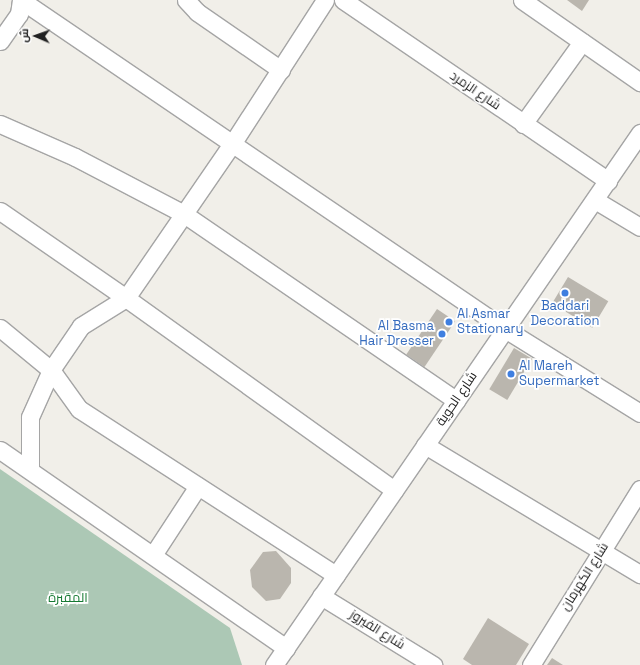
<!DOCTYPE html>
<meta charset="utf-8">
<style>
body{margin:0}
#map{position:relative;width:640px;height:665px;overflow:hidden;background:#f1efe9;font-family:"Space Grotesk",Cairo,sans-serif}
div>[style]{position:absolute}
.cemetery>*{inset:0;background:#acc8b5}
.building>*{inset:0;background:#bab6ae;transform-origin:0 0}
.roads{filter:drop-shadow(1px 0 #a5a5a5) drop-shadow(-1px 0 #a5a5a5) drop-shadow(0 1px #a5a5a5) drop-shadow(0 -1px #a5a5a5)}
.street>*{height:17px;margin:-8.5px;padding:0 8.5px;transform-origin:8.5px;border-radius:8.5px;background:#fff}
.dots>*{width:11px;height:11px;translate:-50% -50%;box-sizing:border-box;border:2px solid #fff;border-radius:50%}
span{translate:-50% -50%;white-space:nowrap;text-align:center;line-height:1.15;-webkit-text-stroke:3.5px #fff;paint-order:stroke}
.street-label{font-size:13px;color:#212121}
.shop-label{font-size:13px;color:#366cbe}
.left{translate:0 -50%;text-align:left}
.right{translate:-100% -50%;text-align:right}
.park-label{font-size:13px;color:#157932}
.north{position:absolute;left:16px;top:16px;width:40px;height:40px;-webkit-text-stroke:3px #fff;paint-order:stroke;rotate:272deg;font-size:11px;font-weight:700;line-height:16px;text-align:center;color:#212121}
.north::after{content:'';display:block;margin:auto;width:14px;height:18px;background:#212121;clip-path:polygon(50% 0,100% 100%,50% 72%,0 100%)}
</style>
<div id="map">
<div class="cemetery">
<i style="clip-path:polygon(0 469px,230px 628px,242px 665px,0 665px)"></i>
</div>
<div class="building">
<i style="clip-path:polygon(567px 0,589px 0,582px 11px)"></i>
<i style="left:568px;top:277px;width:47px;height:31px;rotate:31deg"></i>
<i style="left:437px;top:309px;width:22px;height:55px;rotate:34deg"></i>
<i style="left:514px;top:348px;width:21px;height:48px;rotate:31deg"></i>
<i style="clip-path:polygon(276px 551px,291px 568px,291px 583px,280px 599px,266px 601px,252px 587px,250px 570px,263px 552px)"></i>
<i style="clip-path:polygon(488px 618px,529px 644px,516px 665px,472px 665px,463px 659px)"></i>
<i style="clip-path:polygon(552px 658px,563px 665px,547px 665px)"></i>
</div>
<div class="roads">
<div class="street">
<i style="left:21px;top:0;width:585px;rotate:34.21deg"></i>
<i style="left:505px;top:329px;width:159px;rotate:31.9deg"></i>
<i style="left:186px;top:0;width:16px;rotate:47deg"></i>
<i style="left:197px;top:12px;width:102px;rotate:34.6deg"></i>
<i style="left:343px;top:0;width:321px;rotate:34.3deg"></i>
<i style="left:522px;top:0;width:144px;rotate:34.8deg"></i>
<i style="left:0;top:41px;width:33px;rotate:-55deg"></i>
<i style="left:19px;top:14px;width:14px;rotate:-82deg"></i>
<i style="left:0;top:124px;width:82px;rotate:23.7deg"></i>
<i style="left:75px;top:157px;width:123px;rotate:27.6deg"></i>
<i style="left:184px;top:214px;width:330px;rotate:34.4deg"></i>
<i style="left:523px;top:124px;width:101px;rotate:-54.3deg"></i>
<i style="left:595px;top:200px;width:52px;rotate:31deg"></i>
<i style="left:0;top:211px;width:153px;rotate:34.6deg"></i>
<i style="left:126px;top:298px;width:330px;rotate:35.6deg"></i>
<i style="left:0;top:328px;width:66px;rotate:39.5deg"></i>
<i style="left:51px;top:370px;width:48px;rotate:54.3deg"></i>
<i style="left:79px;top:409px;width:306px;rotate:32.9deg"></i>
<i style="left:425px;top:445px;width:251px;rotate:31deg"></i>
<i style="left:0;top:450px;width:348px;rotate:34.7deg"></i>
<i style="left:30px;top:470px;width:53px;rotate:-90deg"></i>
<i style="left:30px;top:417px;width:51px;rotate:-65.9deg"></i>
<i style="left:51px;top:370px;width:53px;rotate:-55.7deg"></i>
<i style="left:81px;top:326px;width:53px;rotate:-31.9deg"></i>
<i style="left:126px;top:298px;width:187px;rotate:-55.5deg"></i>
<i style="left:232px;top:144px;width:171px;rotate:-57.1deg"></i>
<i style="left:153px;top:555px;width:82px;rotate:-56.9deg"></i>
<i style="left:321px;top:596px;width:132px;rotate:31.6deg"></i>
<i style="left:274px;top:665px;width:646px;rotate:-55.47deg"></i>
<i style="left:531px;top:665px;width:207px;rotate:-58.2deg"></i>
</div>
</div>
<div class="dots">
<i style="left:565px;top:293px;background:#3f7fe0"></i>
<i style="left:449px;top:322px;background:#3f7fe0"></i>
<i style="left:442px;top:334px;background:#3f7fe0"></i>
<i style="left:511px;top:374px;background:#3f7fe0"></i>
</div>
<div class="street-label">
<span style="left:475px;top:91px;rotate:34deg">شارع الزمرد</span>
<span style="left:457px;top:399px;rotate:-56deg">شارع الحوية</span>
<span style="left:585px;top:577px;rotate:-58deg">شارع الكهرمان</span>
<span style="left:377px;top:630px;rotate:32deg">شارع الفيروز</span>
</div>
<div class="shop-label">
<span style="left:565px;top:314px">Baddari<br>Decoration</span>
<span class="left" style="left:457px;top:322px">Al Asmar<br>Stationary</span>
<span class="right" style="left:434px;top:334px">Al Basma<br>Hair Dresser</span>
<span class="left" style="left:519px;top:374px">Al Mareh<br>Supermarket</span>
</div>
<div class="park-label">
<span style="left:68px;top:598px">المقبرة</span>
</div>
<div class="north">ش</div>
</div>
